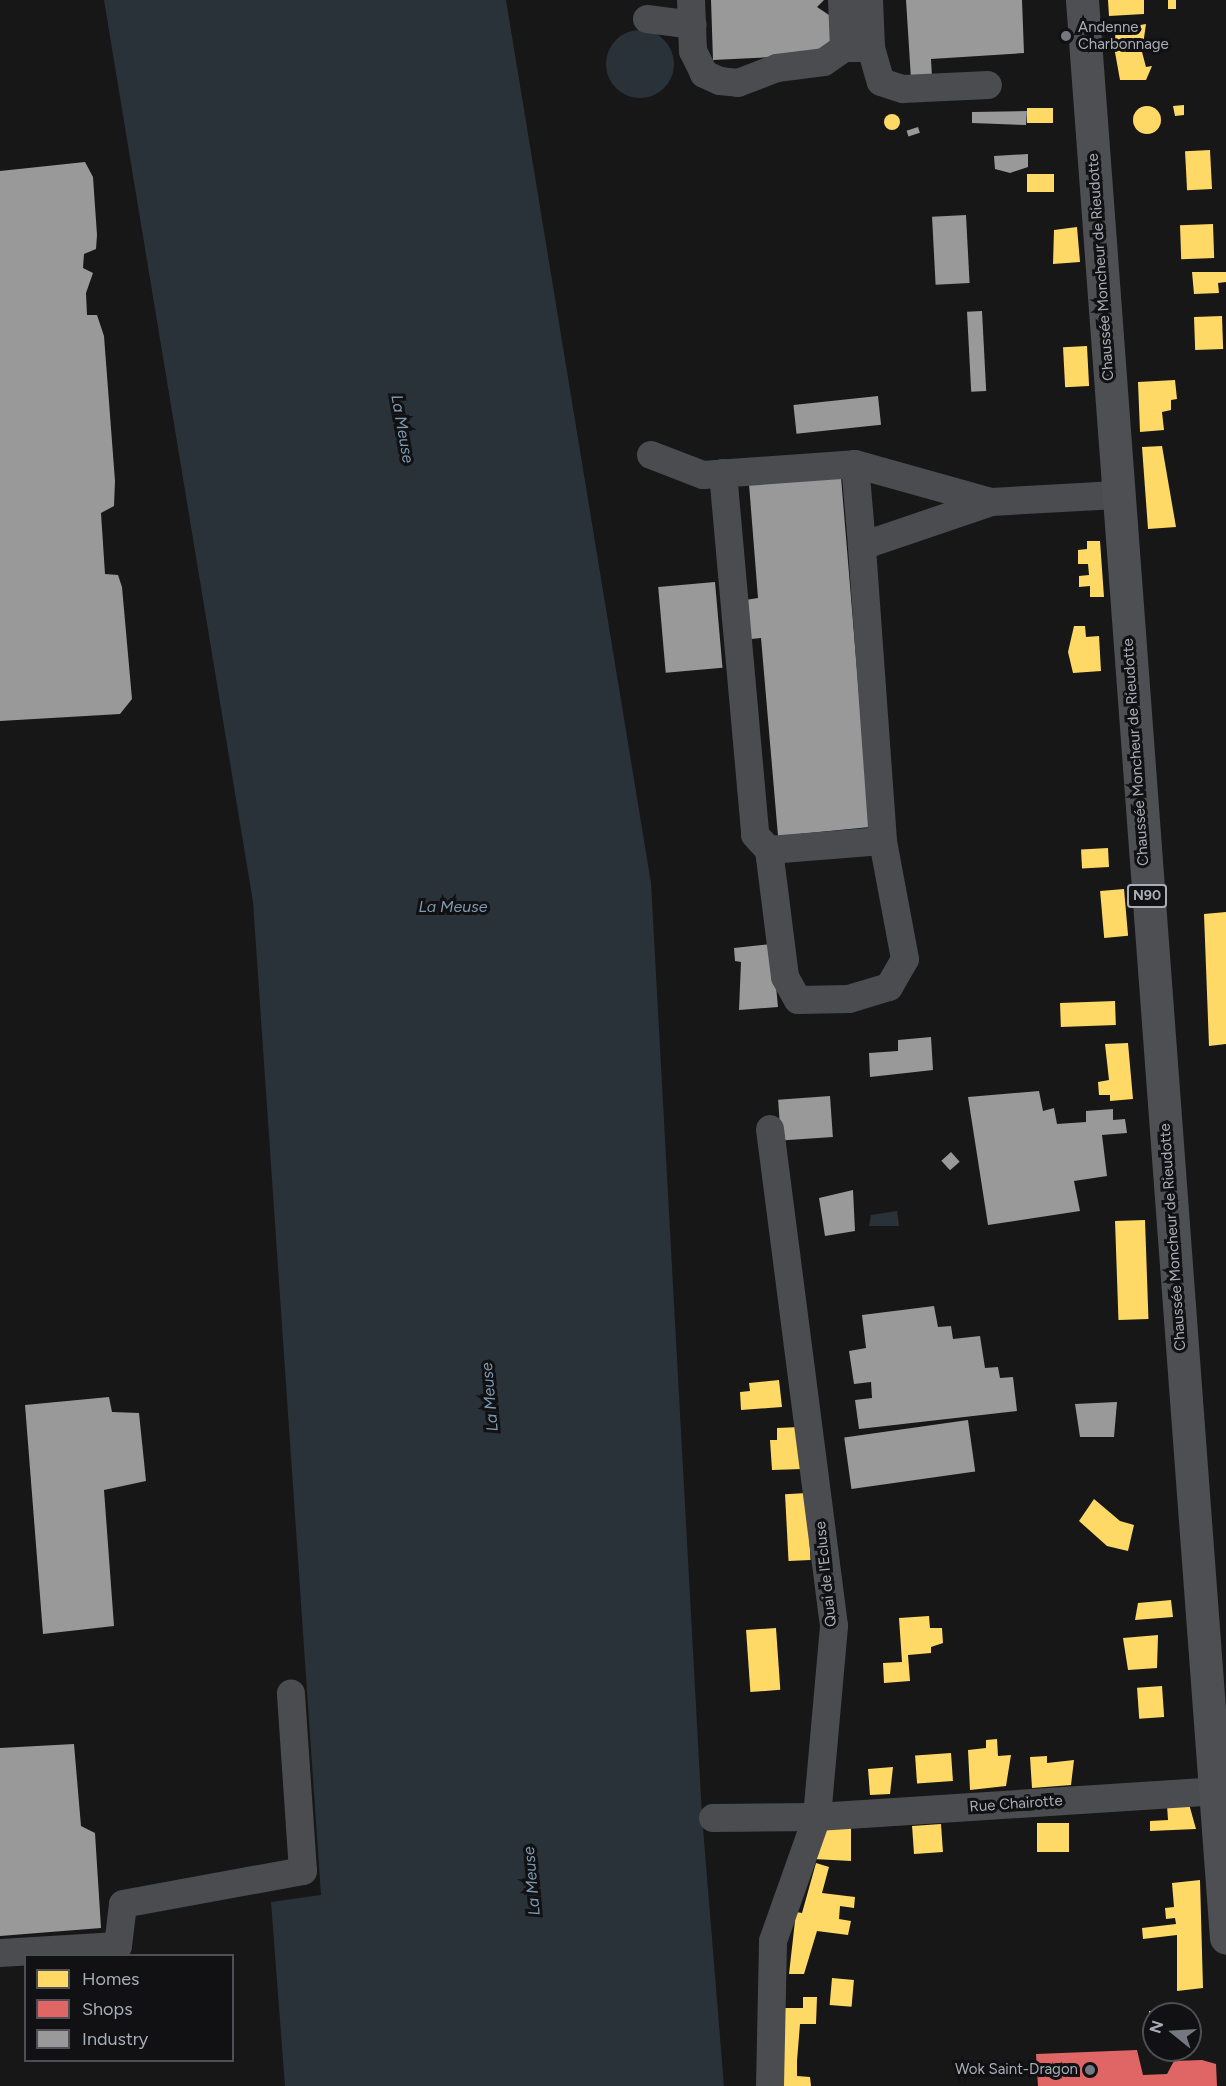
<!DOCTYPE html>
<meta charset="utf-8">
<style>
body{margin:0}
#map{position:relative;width:1226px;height:2086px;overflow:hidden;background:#171717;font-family:Figtree,sans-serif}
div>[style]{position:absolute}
.water>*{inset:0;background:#2a3239}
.round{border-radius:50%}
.homes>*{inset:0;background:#ffd966;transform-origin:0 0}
.shops>*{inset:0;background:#e06666}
.industry>*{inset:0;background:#999;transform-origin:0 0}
.minor>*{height:28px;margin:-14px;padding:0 14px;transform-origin:14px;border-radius:14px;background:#4b4c50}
.major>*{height:33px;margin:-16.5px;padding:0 16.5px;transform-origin:16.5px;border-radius:16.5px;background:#4d4f52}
.dots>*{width:16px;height:16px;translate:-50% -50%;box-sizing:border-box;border:3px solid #111113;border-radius:50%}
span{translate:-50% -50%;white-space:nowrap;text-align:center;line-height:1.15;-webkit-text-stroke:6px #111113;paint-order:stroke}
.shield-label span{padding:2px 4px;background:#111113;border:2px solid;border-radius:4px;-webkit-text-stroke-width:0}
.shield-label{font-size:14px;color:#a8adb8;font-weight:700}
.poi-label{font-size:15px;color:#a8adb8}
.left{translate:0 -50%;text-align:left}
.right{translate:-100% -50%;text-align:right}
.street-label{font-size:15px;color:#a8adb8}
.water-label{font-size:16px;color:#7f9bb3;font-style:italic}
.legend{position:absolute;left:24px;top:1954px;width:210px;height:108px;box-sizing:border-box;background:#111113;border:2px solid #4d4f55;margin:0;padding:8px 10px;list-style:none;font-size:18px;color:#a8adb8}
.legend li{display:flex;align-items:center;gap:12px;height:30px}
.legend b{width:30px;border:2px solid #4d4f55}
.north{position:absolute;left:1142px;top:2002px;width:60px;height:60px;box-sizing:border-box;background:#111113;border:2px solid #4d4f55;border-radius:50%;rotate:288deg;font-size:16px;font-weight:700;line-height:24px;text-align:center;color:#a8adb8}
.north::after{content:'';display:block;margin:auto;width:21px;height:27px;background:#757880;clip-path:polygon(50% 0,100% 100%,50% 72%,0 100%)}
</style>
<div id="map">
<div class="water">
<i style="clip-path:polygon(104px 0,506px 0,651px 883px,702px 1816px,724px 2086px,285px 2086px,271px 1902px,321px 1895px,253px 902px)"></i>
<i class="round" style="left:606px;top:30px;width:68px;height:68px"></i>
<i style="clip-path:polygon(897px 1211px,899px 1226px,869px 1226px,871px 1215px)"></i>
</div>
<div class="homes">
<i style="clip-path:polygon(1108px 0,1144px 0,1144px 14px,1109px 16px)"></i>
<i style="left:1168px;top:0;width:8px;height:9px"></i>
<i style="clip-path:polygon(1146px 24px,1142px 52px,1146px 67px,1152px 66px,1146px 80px,1120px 80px,1111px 30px)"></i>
<i style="clip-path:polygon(1184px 105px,1184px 115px,1175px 116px,1173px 106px)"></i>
<i class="round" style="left:1133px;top:106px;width:28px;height:28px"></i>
<i style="left:1053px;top:108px;width:15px;height:26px;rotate:90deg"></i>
<i class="round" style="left:884px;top:114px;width:16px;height:16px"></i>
<i style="left:1210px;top:150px;width:39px;height:25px;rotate:87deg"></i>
<i style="left:1027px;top:174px;width:27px;height:18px"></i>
<i style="left:1213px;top:224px;width:34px;height:33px;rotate:88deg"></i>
<i style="clip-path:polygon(1077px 227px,1080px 262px,1053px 264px,1054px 230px)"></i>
<i style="clip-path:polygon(1192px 272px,1226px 272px,1226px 282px,1218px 283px,1219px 293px,1194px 294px)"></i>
<i style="left:1222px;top:316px;width:33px;height:28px;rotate:88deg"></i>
<i style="left:1087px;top:346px;width:40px;height:24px;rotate:87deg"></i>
<i style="clip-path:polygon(1175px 380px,1177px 399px,1171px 400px,1171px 410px,1162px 412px,1164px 430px,1140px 432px,1138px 382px)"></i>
<i style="clip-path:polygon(1162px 446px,1176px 527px,1148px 529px,1142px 447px)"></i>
<i style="clip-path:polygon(1087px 541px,1100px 541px,1104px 597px,1090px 597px,1090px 586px,1079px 587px,1079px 576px,1089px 575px,1088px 564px,1078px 564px,1078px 550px,1087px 549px)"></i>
<i style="clip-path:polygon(1074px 626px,1085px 626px,1086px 637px,1099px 636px,1101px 671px,1073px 673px,1068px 652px)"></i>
<i style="left:1108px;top:848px;width:19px;height:27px;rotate:87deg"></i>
<i style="left:1124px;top:889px;width:47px;height:24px;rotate:85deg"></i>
<i style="clip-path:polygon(1226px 912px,1226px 1044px,1209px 1046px,1204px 914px)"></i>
<i style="left:1115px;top:1001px;width:24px;height:55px;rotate:88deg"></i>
<i style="clip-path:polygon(1128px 1043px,1133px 1099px,1110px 1101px,1110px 1095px,1099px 1095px,1098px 1082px,1109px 1080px,1105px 1044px)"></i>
<i style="left:1145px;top:1220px;width:99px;height:30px;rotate:88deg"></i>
<i style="clip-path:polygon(779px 1380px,782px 1407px,741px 1410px,740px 1392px,750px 1391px,749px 1383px)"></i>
<i style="clip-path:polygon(800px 1427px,802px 1469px,772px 1470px,770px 1440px,777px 1440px,777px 1428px)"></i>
<i style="left:807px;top:1493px;width:67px;height:22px;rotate:87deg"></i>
<i style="clip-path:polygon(1094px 1499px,1120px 1521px,1134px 1525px,1128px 1551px,1107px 1546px,1079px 1521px)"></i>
<i style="clip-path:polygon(1171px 1600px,1173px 1617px,1135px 1620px,1138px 1603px)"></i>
<i style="clip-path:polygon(929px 1616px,930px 1628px,942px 1628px,943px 1643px,931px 1647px,931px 1653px,908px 1655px,910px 1681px,884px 1683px,883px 1663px,902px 1662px,899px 1618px)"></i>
<i style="left:776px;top:1628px;width:62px;height:30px;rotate:86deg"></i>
<i style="clip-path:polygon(1158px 1635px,1157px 1668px,1128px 1670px,1123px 1638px)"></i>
<i style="left:1162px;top:1686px;width:31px;height:25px;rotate:86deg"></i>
<i style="clip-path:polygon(997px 1739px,998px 1756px,1011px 1755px,1006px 1786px,970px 1790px,968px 1750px,986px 1748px,986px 1740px)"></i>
<i style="left:951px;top:1753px;width:28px;height:36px;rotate:86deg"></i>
<i style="clip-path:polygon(1047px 1756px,1047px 1763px,1074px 1760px,1071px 1785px,1032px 1788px,1030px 1757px)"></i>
<i style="clip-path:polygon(893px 1767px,890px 1794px,870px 1795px,868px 1769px)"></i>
<i style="clip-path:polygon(1189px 1804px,1196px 1829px,1150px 1831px,1150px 1821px,1168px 1820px,1167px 1805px)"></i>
<i style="left:1037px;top:1823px;width:32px;height:29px"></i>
<i style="left:941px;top:1824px;width:28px;height:29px;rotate:86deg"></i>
<i style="clip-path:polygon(851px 1828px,851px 1861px,814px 1859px,820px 1829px)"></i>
<i style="clip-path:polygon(816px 1863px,829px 1867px,822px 1893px,855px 1897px,854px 1908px,840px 1906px,839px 1919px,851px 1921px,848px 1935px,817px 1931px,804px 1974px,789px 1974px,796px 1912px,802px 1913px)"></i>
<i style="clip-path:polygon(1200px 1880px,1203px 1988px,1177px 1991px,1177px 1935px,1143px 1939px,1142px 1928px,1176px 1924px,1175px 1918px,1166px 1919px,1165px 1908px,1174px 1907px,1172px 1883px)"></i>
<i style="left:832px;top:1978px;width:22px;height:27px;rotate:5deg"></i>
<i style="clip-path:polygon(803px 1997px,817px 1997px,816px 2024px,800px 2024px,797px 2061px,797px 2076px,810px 2077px,811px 2086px,782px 2086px,783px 2008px,803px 2008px)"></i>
<i style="clip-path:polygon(1186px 2010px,1154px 2014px,1150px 2040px,1149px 2011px)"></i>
</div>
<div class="shops">
<i style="clip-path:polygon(1137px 2050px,1143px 2075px,1167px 2074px,1174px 2061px,1202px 2060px,1216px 2064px,1217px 2086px,1038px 2086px,1036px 2054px)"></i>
</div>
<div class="industry">
<i style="clip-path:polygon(711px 0,824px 0,817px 7px,829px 15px,833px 39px,815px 55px,713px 60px)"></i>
<i style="clip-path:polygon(906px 0,1022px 0,1024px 53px,931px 59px,932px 77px,911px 79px)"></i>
<i style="clip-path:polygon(1027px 111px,1026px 125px,972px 123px,972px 112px)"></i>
<i style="left:918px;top:127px;width:6px;height:12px;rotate:72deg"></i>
<i style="clip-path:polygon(1028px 154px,1028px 167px,1010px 173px,995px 169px,994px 156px)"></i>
<i style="clip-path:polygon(85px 162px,93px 177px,97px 235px,96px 249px,84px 254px,83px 268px,93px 273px,86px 293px,87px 315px,97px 315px,104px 336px,115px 481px,114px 506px,101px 513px,105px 574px,118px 575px,122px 587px,132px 699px,120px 714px,0 721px,0 171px)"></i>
<i style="left:966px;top:215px;width:68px;height:34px;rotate:87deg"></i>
<i style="left:982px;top:311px;width:80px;height:15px;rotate:87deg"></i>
<i style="left:878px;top:396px;width:29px;height:85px;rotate:84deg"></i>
<i style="clip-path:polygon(841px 477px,870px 827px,778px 836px,761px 638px,742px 640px,739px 601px,758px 598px,749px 484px)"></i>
<i style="left:715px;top:582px;width:86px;height:57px;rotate:85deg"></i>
<i style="clip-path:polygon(772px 944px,778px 1007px,739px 1010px,741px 962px,735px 961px,734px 948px)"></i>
<i style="clip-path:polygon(931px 1037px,933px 1070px,870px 1077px,869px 1053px,898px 1051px,898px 1040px)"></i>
<i style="clip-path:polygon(1039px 1091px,1043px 1111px,1054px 1108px,1057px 1124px,1086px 1122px,1086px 1111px,1113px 1109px,1113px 1120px,1125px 1119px,1127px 1133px,1102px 1135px,1107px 1176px,1074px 1181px,1080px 1211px,988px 1225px,968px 1097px)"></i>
<i style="left:830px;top:1096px;width:41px;height:52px;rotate:86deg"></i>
<i style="left:951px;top:1152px;width:13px;height:13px;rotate:48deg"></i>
<i style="clip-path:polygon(853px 1190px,855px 1231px,825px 1236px,819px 1198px)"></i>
<i style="clip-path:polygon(934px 1306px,938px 1327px,951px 1326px,953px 1339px,980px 1336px,985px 1368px,998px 1367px,1000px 1378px,1013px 1377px,1017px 1411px,859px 1429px,855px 1400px,872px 1398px,871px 1382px,854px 1384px,849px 1351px,866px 1348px,862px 1315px)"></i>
<i style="clip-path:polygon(109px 1397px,112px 1412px,139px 1413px,146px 1481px,104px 1490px,114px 1626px,43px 1634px,25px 1405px)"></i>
<i style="clip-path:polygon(1117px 1402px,1114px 1437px,1080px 1437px,1075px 1404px)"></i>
<i style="left:968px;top:1420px;width:52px;height:125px;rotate:82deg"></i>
<i style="clip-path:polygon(74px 1744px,81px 1826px,95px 1833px,101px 1928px,0 1936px,0 1748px)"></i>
</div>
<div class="minor">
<i style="left:691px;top:0;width:51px;rotate:87.8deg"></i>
<i style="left:693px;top:51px;width:25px;rotate:64deg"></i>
<i style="left:704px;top:74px;width:17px;rotate:24deg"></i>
<i style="left:720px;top:81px;width:18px;rotate:6deg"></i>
<i style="left:738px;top:83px;width:42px;rotate:-21deg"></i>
<i style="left:777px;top:68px;width:47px;rotate:-7.3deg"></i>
<i style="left:824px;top:62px;width:24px;rotate:-35deg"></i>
<i style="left:844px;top:48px;width:27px"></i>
<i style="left:871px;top:48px;width:35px;rotate:74deg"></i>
<i style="left:881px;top:82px;width:23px;rotate:18deg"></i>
<i style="left:903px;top:89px;width:85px;rotate:-2.7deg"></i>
<i style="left:842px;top:0;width:48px;rotate:87.6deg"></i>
<i style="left:869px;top:0;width:48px;rotate:87.6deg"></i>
<i style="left:647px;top:19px;width:46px;rotate:7.4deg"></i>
<i style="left:651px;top:455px;width:56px;rotate:21deg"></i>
<i style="left:703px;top:475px;width:152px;rotate:-4.1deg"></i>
<i style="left:855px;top:464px;width:141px;rotate:15.6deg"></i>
<i style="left:991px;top:502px;width:126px;rotate:-3.2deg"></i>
<i style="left:855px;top:464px;width:82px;rotate:85.1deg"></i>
<i style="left:862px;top:546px;width:136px;rotate:-18.8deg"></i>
<i style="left:723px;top:473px;width:363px;rotate:84.9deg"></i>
<i style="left:755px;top:835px;width:21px;rotate:47deg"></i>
<i style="left:769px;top:850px;width:114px;rotate:-4.5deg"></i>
<i style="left:883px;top:841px;width:296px;rotate:-94.1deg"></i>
<i style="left:769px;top:850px;width:128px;rotate:82.8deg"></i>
<i style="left:785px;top:977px;width:26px;rotate:61deg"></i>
<i style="left:798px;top:1000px;width:51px;rotate:-1.1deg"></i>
<i style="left:849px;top:999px;width:42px;rotate:-16.7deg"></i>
<i style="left:889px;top:987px;width:32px;rotate:-60deg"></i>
<i style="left:905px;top:959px;width:120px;rotate:-100.6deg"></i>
<i style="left:713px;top:1818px;width:104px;rotate:-0.6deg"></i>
<i style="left:817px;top:1817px;width:399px;rotate:-3.7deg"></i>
<i style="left:0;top:1953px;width:118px;rotate:-3.4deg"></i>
<i style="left:118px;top:1946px;width:42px;rotate:-83.2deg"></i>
<i style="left:123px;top:1904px;width:183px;rotate:-10.4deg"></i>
<i style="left:303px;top:1871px;width:178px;rotate:-93.9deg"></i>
<i style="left:770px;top:2086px;width:145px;rotate:-88.8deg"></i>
<i style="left:773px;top:1941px;width:132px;rotate:-70.5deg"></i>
<i style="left:817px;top:1817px;width:192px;rotate:-84.9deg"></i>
<i style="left:834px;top:1626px;width:501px;rotate:-97.34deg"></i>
</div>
<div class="major">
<i style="left:1082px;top:0;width:1943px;rotate:85.75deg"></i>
</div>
<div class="dots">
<i style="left:1066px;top:36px;background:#757880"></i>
<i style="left:1090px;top:2070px;background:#757880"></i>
</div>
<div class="shield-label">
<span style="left:1147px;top:896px">N90</span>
</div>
<div class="poi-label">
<span class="left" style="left:1078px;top:36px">Andenne<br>Charbonnage</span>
<span class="right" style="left:1078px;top:2070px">Wok Saint-Dragon</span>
</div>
<div class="street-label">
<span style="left:1101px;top:267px;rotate:-94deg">Chaussée Moncheur de Rieudotte</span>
<span style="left:1136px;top:752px;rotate:-94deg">Chaussée Moncheur de Rieudotte</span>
<span style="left:1173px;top:1237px;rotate:-94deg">Chaussée Moncheur de Rieudotte</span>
<span style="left:826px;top:1574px;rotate:-96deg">Quai de l'Ecluse</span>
<span style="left:1016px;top:1804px;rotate:-4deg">Rue Chairotte</span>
</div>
<div class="water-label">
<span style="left:402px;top:429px;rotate:80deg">La Meuse</span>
<span style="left:453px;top:907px">La Meuse</span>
<span style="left:490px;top:1397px;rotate:-95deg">La Meuse</span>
<span style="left:532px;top:1881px;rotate:-95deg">La Meuse</span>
</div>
<ul class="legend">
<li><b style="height:16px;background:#ffd966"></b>Homes</li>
<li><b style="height:16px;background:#e06666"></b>Shops</li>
<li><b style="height:16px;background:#999"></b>Industry</li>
</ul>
<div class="north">N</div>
</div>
